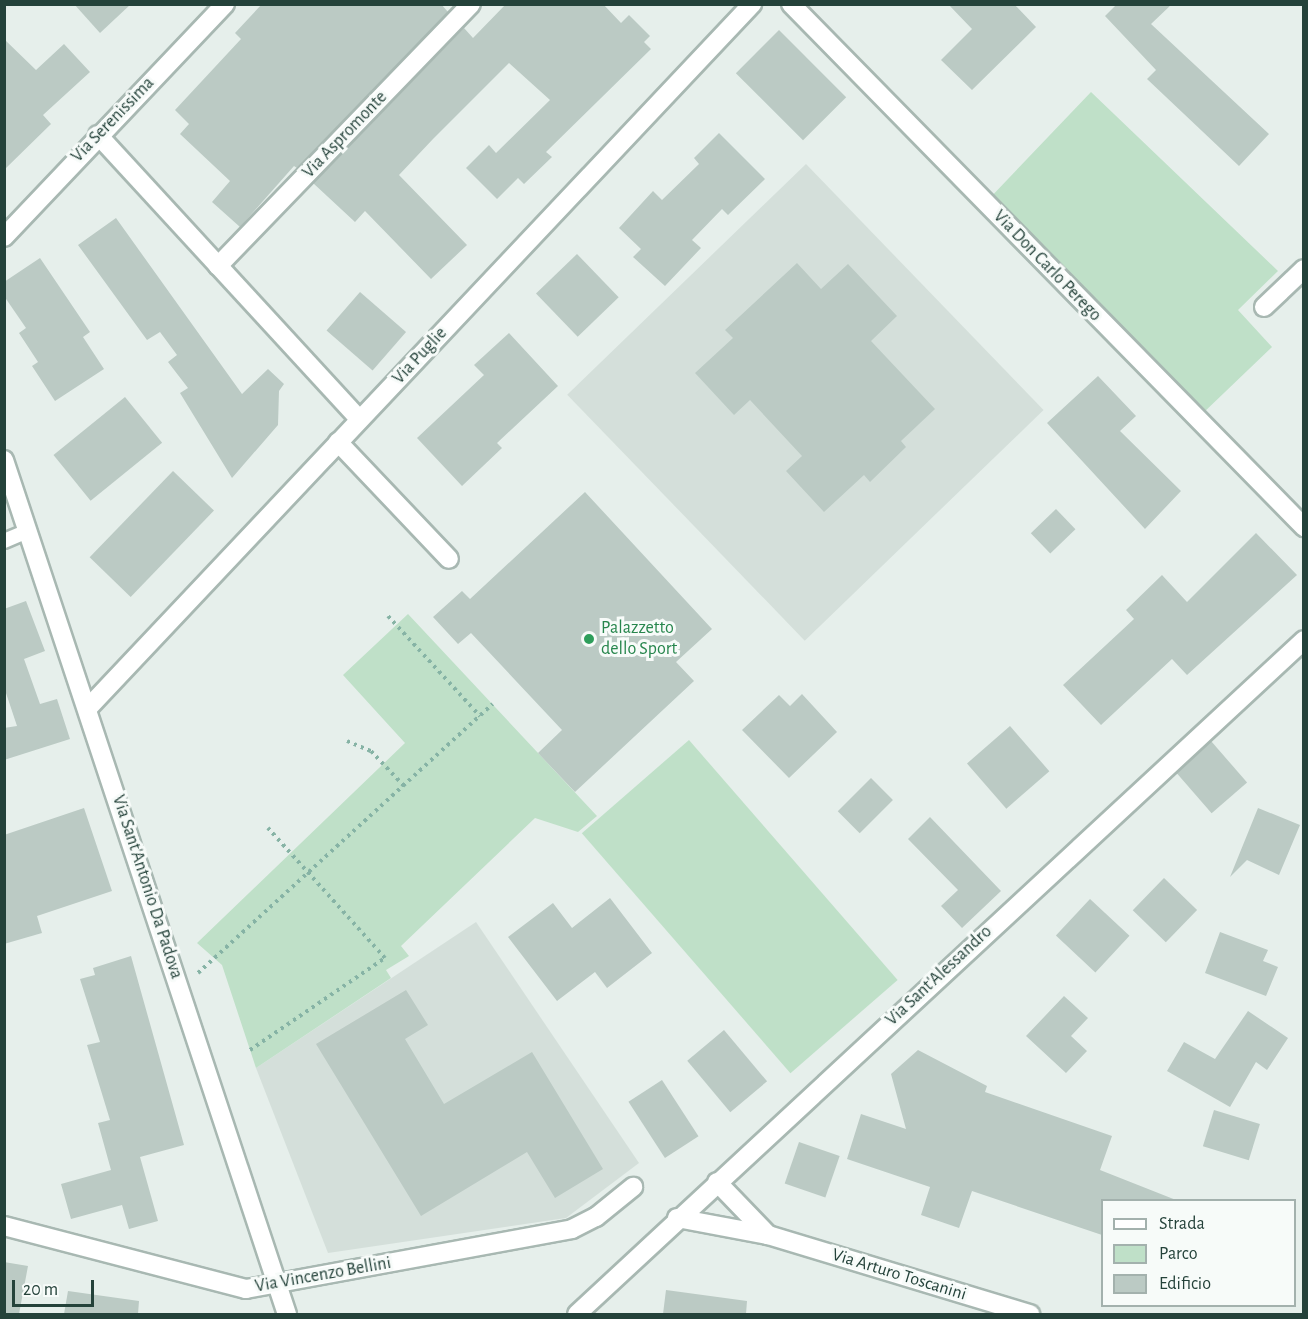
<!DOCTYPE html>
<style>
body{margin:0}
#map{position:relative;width:1308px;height:1319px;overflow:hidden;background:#e6efeb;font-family:"Alegreya Sans",sans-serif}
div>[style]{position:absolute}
.built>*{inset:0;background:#d4dfda;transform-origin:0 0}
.green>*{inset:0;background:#bfe0c8;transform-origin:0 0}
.building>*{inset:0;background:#bbcac4;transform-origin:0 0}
.path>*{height:4px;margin-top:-2px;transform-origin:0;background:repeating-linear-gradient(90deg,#86b3a5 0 3px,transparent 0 7.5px)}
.roads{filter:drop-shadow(2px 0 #a8b8b2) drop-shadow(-2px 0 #a8b8b2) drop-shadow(0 2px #a8b8b2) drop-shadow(0 -2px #a8b8b2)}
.service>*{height:14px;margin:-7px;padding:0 7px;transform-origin:7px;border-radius:7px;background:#fff}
.minor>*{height:18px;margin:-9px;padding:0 9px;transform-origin:9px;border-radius:9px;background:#fff}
.dots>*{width:16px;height:16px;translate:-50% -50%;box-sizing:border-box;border:3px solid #f7fbf9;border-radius:50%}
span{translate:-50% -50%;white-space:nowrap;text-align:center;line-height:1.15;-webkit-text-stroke:6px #f7fbf9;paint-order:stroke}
.street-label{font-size:18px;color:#24423a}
.leisure-label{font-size:18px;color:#27864d}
.left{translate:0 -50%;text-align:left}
.frame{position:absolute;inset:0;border:6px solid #24423a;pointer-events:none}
.legend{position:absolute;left:1101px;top:1199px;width:195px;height:108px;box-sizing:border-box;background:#f7fbf9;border:2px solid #a3b1ad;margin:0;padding:8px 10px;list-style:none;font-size:18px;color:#24423a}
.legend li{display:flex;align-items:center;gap:12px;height:30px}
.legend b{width:30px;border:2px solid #a3b1ad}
.scale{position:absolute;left:12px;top:1280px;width:82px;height:27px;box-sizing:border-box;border:3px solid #24423a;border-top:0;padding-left:8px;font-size:18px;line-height:21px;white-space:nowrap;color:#24423a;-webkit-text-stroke:4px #f7fbf9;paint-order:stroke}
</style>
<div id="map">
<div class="built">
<i style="left:806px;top:164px;width:342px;height:332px;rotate:46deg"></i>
<i style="clip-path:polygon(476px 922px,639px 1163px,566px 1218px,328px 1253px,256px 1068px)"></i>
</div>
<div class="green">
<i style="clip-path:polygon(1091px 92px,1278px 271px,1238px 310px,1272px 347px,1201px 415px,987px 201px)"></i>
<i style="clip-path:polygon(408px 614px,597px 816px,578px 832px,535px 818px,401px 946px,409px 956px,386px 970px,391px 978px,256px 1068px,222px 965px,197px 943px,405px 743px,343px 675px)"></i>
<i style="left:689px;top:740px;width:318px;height:142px;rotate:49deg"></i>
</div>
<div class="building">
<i style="clip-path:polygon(74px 4px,131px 4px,100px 33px)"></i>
<i style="clip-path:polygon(262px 4px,441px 4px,448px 12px,297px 168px,294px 166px,240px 227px,212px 202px,230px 181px,180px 134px,189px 124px,175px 110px,241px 39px,235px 33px)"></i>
<i style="clip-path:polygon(506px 4px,603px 4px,621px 23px,629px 15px,650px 36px,644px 42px,651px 49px,546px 152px,552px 157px,524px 184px,518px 178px,497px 199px,466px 168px,489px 145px,496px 153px,550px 100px,509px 63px,433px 139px,399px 175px,467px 245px,431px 279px,365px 211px,355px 222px,313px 183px,464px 28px,473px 38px)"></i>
<i style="clip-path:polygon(948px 4px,1014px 4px,1036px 27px,972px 90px,941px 60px,972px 29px)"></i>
<i style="clip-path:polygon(1117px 4px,1172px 4px,1151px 24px,1269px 134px,1239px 166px,1147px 79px,1156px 70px,1105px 16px)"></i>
<i style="left:779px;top:30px;width:95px;height:61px;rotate:45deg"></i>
<i style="clip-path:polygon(4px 39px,36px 70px,64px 44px,90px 72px,43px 115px,51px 124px,4px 170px)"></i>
<i style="clip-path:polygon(719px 133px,765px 179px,728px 215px,722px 209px,692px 240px,701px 248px,665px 286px,633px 257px,641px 249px,619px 228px,653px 191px,662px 200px,699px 164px,694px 158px)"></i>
<i style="clip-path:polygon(116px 218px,242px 394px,268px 369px,284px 384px,279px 391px,278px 425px,232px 478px,180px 393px,188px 388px,168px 362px,177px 355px,160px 332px,147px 340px,78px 245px)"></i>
<i style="left:577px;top:254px;width:60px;height:57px;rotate:46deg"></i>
<i style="clip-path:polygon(40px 258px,90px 332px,83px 337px,104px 369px,55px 401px,32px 366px,38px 362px,19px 333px,26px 328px,4px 296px,4px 282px)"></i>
<i style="clip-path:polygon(797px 263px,821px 289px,848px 264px,897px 316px,871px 341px,935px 409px,901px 441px,906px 447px,870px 482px,864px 475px,824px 512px,786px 471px,802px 456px,750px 400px,734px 415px,695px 373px,733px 338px,725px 330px)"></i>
<i style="left:360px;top:292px;width:61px;height:51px;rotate:41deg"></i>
<i style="clip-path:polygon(509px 333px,558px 386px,497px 443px,502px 448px,462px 486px,417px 438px,484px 375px,474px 365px)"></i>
<i style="clip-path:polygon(1098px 376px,1136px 416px,1120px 431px,1181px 491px,1145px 529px,1047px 423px)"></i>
<i style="left:125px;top:397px;width:59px;height:92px;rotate:51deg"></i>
<i style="left:173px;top:471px;width:57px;height:120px;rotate:44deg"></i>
<i style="clip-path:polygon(585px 492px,712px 629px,676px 662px,694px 681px,575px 792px,538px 753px,562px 730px,471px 633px,458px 644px,433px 617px,462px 591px,470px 599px)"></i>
<i style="left:1056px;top:509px;width:28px;height:35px;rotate:46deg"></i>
<i style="clip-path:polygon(1256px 533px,1297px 575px,1187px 675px,1172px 659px,1101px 725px,1063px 685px,1134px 619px,1126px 610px,1162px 575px,1187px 602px)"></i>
<i style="clip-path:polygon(26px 601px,45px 651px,24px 659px,40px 704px,57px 699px,70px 739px,4px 760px,4px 728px,17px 726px,4px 687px,4px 609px)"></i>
<i style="clip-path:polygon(802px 694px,837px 732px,789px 778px,742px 730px,779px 695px,790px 706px)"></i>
<i style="left:1010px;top:726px;width:60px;height:57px;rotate:49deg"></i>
<i style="left:1211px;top:741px;width:55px;height:47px;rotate:49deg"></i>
<i style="left:871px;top:778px;width:31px;height:47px;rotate:45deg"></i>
<i style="clip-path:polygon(84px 808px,112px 891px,37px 916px,42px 933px,4px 944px,4px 835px)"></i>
<i style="clip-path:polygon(1258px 808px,1300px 825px,1279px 875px,1247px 860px,1230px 877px)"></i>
<i style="clip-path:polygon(930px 817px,1001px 891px,962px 928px,941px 906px,958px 890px,908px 839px)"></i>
<i style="left:1164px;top:878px;width:46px;height:45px;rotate:44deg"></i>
<i style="clip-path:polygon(610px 898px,652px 953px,607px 988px,595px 972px,557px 1001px,508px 937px,553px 903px,572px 928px)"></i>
<i style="left:1090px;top:899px;width:54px;height:50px;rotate:43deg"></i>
<i style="clip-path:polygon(1220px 932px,1268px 950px,1263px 961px,1278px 967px,1266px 996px,1205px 973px)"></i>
<i style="clip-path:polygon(131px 956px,184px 1145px,140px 1157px,158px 1221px,129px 1229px,122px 1205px,71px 1219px,61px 1184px,111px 1170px,98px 1123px,110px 1120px,87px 1045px,100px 1042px,80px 979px,95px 975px,93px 968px)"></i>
<i style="clip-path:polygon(406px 990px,428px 1025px,405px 1039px,444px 1104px,532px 1052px,603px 1169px,555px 1198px,527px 1152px,421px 1216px,316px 1044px)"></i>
<i style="clip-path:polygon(1064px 996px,1088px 1018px,1071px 1036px,1087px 1051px,1066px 1073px,1026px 1036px)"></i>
<i style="clip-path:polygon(1248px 1011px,1288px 1038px,1267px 1070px,1256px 1062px,1230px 1107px,1167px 1071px,1184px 1042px,1215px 1059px)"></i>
<i style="left:724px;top:1030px;width:67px;height:48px;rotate:50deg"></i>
<i style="clip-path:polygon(918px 1050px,987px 1086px,985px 1092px,1112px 1136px,1100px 1170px,1176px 1200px,1102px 1200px,1102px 1235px,972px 1191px,959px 1228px,921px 1215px,930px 1187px,847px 1159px,861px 1114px,906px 1129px,891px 1074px)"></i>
<i style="left:662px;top:1080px;width:67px;height:40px;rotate:57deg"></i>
<i style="left:1214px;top:1110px;width:48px;height:38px;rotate:17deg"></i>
<i style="left:799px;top:1142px;width:43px;height:44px;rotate:19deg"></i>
<i style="clip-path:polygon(4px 1262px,28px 1266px,19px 1314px,4px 1314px)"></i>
<i style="clip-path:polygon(666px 1290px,747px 1301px,746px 1314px,663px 1314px)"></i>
<i style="clip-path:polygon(68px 1291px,139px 1301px,138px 1314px,64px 1314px)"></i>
</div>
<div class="path">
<i style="left:388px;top:616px;width:136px;rotate:47.4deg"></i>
<i style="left:347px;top:741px;width:26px;rotate:23deg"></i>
<i style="left:371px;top:751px;width:48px;rotate:46.7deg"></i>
<i style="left:198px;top:973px;width:399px;rotate:-42.4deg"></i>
<i style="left:250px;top:1050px;width:163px;rotate:-34.3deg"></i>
<i style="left:385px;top:958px;width:175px;rotate:-132deg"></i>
</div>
<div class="roads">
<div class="service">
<i style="left:4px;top:541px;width:26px;rotate:-23deg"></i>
</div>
<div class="minor">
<i style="left:791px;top:4px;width:733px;rotate:45.55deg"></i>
<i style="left:98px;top:135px;width:386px;rotate:47.4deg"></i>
<i style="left:4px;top:237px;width:321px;rotate:-46.5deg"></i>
<i style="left:218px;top:266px;width:364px;rotate:-46deg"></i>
<i style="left:1264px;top:307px;width:55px;rotate:-43.5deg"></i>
<i style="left:338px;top:442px;width:161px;rotate:46.5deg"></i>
<i style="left:4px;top:460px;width:900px;rotate:71.67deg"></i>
<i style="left:88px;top:708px;width:968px;rotate:-46.67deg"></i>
<i style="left:717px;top:1182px;width:74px;rotate:46.1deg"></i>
<i style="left:677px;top:1218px;width:93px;rotate:10.6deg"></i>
<i style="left:768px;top:1235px;width:274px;rotate:16.8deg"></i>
<i style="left:4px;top:1226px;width:250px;rotate:14.6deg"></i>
<i style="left:246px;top:1289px;width:331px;rotate:-10.4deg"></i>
<i style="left:572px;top:1229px;width:27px;rotate:-27deg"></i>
<i style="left:596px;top:1217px;width:48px;rotate:-39deg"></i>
<i style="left:577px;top:1314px;width:991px;rotate:-42.83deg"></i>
</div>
</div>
<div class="dots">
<i style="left:589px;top:639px;background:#2e9e5b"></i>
</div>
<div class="street-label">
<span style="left:113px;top:120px;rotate:-46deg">Via Serenissima</span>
<span style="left:345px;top:135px;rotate:-46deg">Via Aspromonte</span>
<span style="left:1047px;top:266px;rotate:46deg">Via Don Carlo Perego</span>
<span style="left:420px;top:356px;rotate:-47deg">Via Puglie</span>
<span style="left:147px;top:887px;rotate:72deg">Via Sant'Antonio Da Padova</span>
<span style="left:939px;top:976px;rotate:-43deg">Via Sant'Alessandro</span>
<span style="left:323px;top:1275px;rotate:-10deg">Via Vincenzo Bellini</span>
<span style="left:899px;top:1275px;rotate:17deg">Via Arturo Toscanini</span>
</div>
<div class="leisure-label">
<span class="left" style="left:601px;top:639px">Palazzetto<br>dello Sport</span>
</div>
<div class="frame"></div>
<ul class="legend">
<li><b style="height:8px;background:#fff"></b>Strada</li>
<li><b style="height:16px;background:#bfe0c8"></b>Parco</li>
<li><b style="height:16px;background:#bbcac4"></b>Edificio</li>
</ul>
<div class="scale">20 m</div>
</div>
